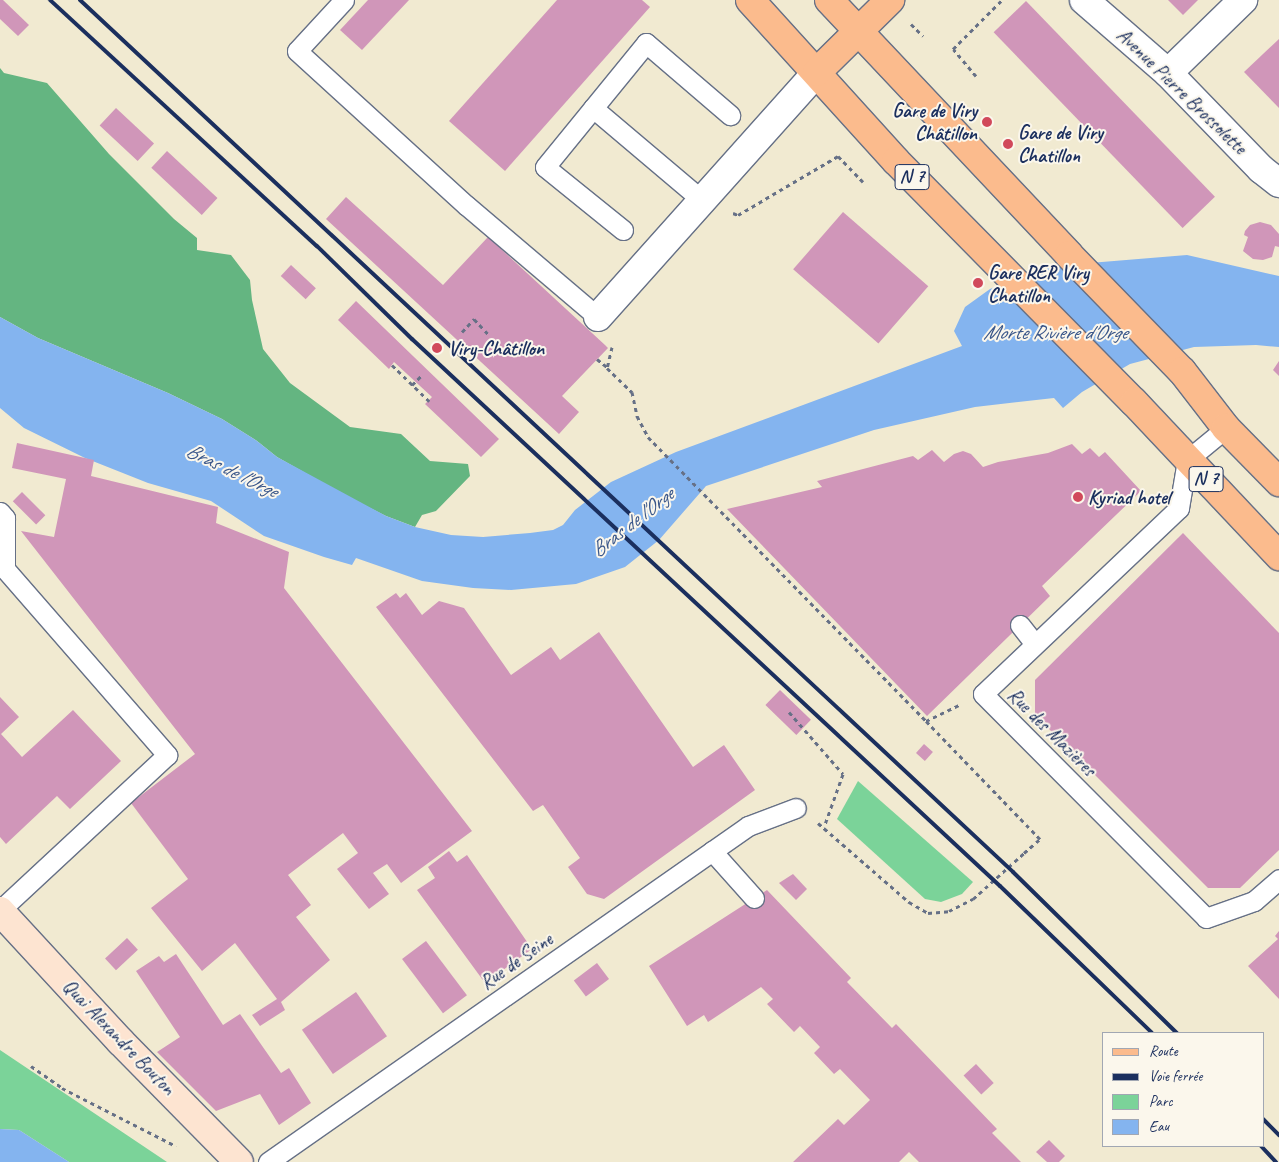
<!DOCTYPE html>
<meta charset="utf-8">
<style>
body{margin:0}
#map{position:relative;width:1279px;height:1162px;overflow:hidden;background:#f1ead1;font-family:Caveat,sans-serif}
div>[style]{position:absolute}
.green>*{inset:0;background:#7bd399}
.forest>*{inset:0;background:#64b581}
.water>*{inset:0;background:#84b4ef}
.building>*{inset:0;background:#d096b9;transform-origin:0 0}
.path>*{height:3px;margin-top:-1.5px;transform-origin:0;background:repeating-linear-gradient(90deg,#667086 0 4px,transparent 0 8px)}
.roads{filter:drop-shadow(1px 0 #667086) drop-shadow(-1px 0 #667086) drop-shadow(0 1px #667086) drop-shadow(0 -1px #667086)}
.lane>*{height:19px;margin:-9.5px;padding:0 9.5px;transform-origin:9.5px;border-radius:9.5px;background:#fff}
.street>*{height:28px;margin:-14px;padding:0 14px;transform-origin:14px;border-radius:14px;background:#fff}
.secondary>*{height:28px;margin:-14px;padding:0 14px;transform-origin:14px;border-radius:14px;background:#fde4d1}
.primary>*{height:28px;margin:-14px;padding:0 14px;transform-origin:14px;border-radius:14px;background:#fbbb8d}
.rail>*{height:4px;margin:-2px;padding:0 2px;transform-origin:2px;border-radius:2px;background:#1b2f5e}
.dots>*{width:14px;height:14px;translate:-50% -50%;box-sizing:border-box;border:2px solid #fbf7ec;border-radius:50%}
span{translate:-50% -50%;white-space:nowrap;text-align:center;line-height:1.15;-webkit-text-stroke:4px #fbf7ec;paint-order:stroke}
.shield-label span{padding:1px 4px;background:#fbf7ec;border:1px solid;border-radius:4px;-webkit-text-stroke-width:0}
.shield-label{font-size:19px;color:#1b2f5e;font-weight:700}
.street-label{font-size:20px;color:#1b2f5e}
.poi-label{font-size:20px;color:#1b2f5e;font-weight:700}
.right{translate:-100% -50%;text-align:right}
.left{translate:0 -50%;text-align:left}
.water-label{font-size:21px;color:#3a578a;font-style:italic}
.legend{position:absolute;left:1102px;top:1032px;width:162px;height:115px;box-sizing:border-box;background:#fbf7ec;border:1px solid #a1a7b3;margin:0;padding:6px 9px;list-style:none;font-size:15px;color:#1b2f5e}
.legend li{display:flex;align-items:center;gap:10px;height:25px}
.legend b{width:25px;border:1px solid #a1a7b3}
</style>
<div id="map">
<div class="green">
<i style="clip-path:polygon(858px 781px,973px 882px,962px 894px,941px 902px,925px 899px,837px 819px)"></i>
<i style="clip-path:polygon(0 1050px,167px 1162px,69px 1162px,19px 1130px,0 1129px)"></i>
</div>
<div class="forest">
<i style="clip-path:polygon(0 68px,4px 73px,47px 83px,109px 154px,174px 219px,197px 238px,197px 250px,231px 255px,250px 280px,252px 300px,263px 349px,290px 383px,350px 427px,401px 434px,430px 461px,468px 464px,470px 476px,436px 511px,422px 515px,415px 527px,386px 516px,346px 496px,277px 457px,257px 441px,222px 419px,168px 393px,38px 338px,0 317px)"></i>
</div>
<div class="water">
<i style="clip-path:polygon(1187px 255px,1279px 276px,1279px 347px,1256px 345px,1194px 347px,1130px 364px,1082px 392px,1063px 408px,1054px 398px,975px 407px,874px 430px,706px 486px,659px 540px,625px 567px,576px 584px,511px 590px,473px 588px,422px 581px,356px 558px,352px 565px,324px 557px,264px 536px,211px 501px,148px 483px,85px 458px,24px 428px,0 408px,0 317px,38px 338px,168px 393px,222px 419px,257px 441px,277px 457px,386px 516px,415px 527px,451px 535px,483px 537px,530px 533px,553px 530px,563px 525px,575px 510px,611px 482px,676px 452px,962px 346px,954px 331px,965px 307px,990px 289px,1041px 267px)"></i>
<i style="clip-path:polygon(0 1129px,19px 1130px,69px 1162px,0 1162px)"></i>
</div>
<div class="building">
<i style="clip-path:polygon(0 0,3px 0,29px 25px,18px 36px,0 19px)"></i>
<i style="clip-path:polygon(368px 0,409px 0,362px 50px,340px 30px)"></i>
<i style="clip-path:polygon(557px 0,642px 0,650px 7px,505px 171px,449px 121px)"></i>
<i style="clip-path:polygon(1168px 0,1198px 0,1183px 15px)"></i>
<i style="left:1026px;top:1px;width:272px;height:45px;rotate:46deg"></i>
<i style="clip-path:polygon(1279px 39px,1279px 108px,1244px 72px)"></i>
<i style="left:116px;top:108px;width:52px;height:24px;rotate:43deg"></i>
<i style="left:167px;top:151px;width:69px;height:23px;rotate:43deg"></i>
<i style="clip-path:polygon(346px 197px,443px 285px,488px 237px,605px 345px,608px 348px,562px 396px,579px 412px,559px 434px,326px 219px)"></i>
<i style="left:843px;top:212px;width:113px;height:76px;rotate:41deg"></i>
<i style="clip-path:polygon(1260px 222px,1271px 225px,1279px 234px,1279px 247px,1275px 246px,1272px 257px,1263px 260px,1253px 259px,1243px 251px,1248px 237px,1244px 235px,1245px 231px,1250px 225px)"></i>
<i style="left:291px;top:265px;width:34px;height:15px;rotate:43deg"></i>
<i style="clip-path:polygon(356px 301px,499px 439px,481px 457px,425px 404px,432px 397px,394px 362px,389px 369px,338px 320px)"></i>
<i style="clip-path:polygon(1279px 361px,1279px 376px,1273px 370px)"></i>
<i style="clip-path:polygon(17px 443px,94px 460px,91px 476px,218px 507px,216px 523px,289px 552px,284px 588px,472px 831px,401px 883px,387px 864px,373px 873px,389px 894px,369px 909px,337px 869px,358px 853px,343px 833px,288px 875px,311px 905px,296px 917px,330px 960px,281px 1002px,285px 1010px,260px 1026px,252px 1015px,277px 999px,235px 943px,202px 971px,151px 908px,188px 879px,131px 803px,195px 754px,21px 531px,54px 537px,66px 479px,12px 468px)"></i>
<i style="clip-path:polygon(1072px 444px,1082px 454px,1090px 448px,1099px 457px,1105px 452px,1141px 491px,1042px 586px,1050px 596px,927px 716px,727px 509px,822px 487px,817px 481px,913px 456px,918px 460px,932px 450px,944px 462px,954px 454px,963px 451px,971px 454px,983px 467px,998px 462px,1048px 453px)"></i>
<i style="left:22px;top:492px;width:33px;height:13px;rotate:45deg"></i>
<i style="clip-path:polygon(1183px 533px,1279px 633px,1279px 850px,1240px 888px,1208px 888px,1035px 715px,1035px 680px)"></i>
<i style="clip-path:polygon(396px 593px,400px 598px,406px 593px,422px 615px,439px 601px,464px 608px,511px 675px,551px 647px,560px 660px,599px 632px,693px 767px,724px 745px,755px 790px,604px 899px,587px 894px,568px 867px,580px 858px,543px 805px,533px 811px,376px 607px)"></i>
<i style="left:780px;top:690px;width:43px;height:21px;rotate:44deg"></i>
<i style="clip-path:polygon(0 697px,19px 717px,1px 734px,22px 757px,73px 710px,121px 761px,70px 809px,57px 796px,6px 844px,0 837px)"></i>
<i style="left:924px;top:744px;width:12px;height:12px;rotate:42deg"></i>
<i style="clip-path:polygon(449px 851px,457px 862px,467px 855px,532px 949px,485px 983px,417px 890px,435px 878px,428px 867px)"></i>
<i style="clip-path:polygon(793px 874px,807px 889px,796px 900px,779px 883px)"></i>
<i style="clip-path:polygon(767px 890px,851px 978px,847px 982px,892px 1028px,896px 1024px,997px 1129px,992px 1133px,1021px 1162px,919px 1162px,909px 1152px,899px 1162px,793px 1162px,838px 1119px,844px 1125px,870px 1100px,840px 1069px,834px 1074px,814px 1053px,820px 1047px,800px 1026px,794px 1032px,767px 1004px,773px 999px,761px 987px,708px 1022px,704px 1015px,687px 1026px,649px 966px)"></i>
<i style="clip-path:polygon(1279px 931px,1279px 999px,1248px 966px,1278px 939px,1275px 936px)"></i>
<i style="left:127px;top:938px;width:16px;height:30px;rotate:47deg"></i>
<i style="left:426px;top:941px;width:68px;height:30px;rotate:53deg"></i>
<i style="clip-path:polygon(176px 954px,223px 1025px,240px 1014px,281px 1073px,289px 1068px,311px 1103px,279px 1125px,260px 1094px,216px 1111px,157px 1052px,180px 1037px,136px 971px,159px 956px,164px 962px)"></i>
<i style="left:597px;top:963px;width:20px;height:29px;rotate:53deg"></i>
<i style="left:356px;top:992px;width:54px;height:66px;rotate:55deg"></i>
<i style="left:976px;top:1064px;width:26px;height:17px;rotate:47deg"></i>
<i style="clip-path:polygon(1049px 1140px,1065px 1156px,1059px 1162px,1047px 1162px,1036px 1152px)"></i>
</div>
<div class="path">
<i style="left:911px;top:24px;width:17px;rotate:45deg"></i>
<i style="left:976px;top:76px;width:35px;rotate:-130deg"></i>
<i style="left:953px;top:49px;width:69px;rotate:-45deg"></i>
<i style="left:733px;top:213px;width:5px;rotate:22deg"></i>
<i style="left:738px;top:215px;width:116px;rotate:-30.5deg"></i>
<i style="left:838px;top:156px;width:36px;rotate:46deg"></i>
<i style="left:462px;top:332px;width:18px;rotate:-47deg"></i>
<i style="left:474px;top:319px;width:22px;rotate:47deg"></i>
<i style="left:612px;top:347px;width:22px;rotate:103deg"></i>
<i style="left:607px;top:368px;width:35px;rotate:44deg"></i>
<i style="left:632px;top:392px;width:25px;rotate:78deg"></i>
<i style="left:637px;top:416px;width:24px;rotate:62deg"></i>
<i style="left:648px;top:437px;width:397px;rotate:45.6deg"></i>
<i style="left:926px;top:721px;width:37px;rotate:-26deg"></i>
<i style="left:597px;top:359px;width:13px;rotate:39deg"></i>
<i style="left:392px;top:365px;width:52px;rotate:44.2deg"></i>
<i style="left:412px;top:385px;width:14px;rotate:-45deg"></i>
<i style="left:789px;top:712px;width:82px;rotate:48.9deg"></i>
<i style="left:843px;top:774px;width:56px;rotate:109.7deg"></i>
<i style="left:818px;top:823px;width:121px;rotate:41deg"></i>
<i style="left:909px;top:902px;width:22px;rotate:30deg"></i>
<i style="left:928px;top:913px;width:21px;rotate:-5deg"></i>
<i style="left:949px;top:911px;width:27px;rotate:-27deg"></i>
<i style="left:973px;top:899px;width:69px;rotate:-42deg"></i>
<i style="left:1024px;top:853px;width:21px;rotate:-41deg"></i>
<i style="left:1040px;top:839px;width:164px;rotate:-134deg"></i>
<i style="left:31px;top:1066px;width:38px;rotate:35deg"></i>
<i style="left:62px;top:1088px;width:128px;rotate:27deg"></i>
</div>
<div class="roads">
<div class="lane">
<i style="left:344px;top:0;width:69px;rotate:132.7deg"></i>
<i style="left:297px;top:51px;width:230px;rotate:42.4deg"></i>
<i style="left:467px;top:206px;width:172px;rotate:40.3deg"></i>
<i style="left:593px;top:108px;width:144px;rotate:40.2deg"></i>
<i style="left:623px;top:230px;width:100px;rotate:-141.1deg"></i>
<i style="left:545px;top:167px;width:160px;rotate:-50.8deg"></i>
<i style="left:646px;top:43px;width:111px;rotate:40.6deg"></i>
<i style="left:1226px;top:428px;width:50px;rotate:140.6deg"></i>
<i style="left:1187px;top:460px;width:49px;rotate:99.5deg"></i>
<i style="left:1179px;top:508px;width:270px;rotate:136.5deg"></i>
<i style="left:983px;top:694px;width:316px;rotate:45.1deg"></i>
<i style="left:1206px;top:918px;width:51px;rotate:-19.5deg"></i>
<i style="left:1254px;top:901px;width:33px;rotate:-41deg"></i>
<i style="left:0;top:512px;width:8px;rotate:50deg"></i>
<i style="left:5px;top:518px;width:51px;rotate:90deg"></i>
<i style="left:5px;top:569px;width:247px;rotate:48.9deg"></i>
<i style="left:167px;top:755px;width:228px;rotate:137.1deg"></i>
<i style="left:1020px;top:625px;width:24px;rotate:52deg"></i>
<i style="left:712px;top:851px;width:63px;rotate:48.2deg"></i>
<i style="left:268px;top:1162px;width:586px;rotate:-34.99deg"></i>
<i style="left:748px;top:826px;width:51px;rotate:-20.6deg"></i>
</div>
<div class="street">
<i style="left:1084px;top:0;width:111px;rotate:41deg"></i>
<i style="left:1168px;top:73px;width:134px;rotate:45.9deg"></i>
<i style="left:1261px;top:169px;width:23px;rotate:38deg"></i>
<i style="left:1168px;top:73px;width:105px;rotate:-44.2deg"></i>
<i style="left:598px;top:317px;width:329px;rotate:-48.2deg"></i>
</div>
<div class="secondary">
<i style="left:0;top:911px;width:178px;rotate:47.3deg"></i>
<i style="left:121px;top:1042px;width:168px;rotate:45.5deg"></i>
</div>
<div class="primary">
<i style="left:750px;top:0;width:217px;rotate:47.8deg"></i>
<i style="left:896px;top:161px;width:339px;rotate:45.4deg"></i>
<i style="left:1134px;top:402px;width:212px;rotate:46.7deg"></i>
<i style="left:829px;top:0;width:350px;rotate:46.7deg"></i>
<i style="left:1069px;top:255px;width:162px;rotate:45.8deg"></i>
<i style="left:1182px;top:371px;width:72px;rotate:52.3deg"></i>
<i style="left:1226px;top:428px;width:76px;rotate:45.5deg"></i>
<i style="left:817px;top:72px;width:103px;rotate:-44.6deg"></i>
</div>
</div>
<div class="rail">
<i style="left:50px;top:0;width:363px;rotate:42.7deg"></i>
<i style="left:317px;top:246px;width:133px;rotate:44.4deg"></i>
<i style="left:412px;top:339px;width:803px;rotate:42.93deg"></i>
<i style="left:1000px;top:886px;width:211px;rotate:44deg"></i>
<i style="left:80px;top:0;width:1277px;rotate:43.06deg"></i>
<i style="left:1013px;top:872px;width:230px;rotate:44.5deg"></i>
<i style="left:1263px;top:1119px;width:23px;rotate:45deg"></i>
<i style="left:1261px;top:1146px;width:22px;rotate:47deg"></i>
</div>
<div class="dots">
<i style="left:987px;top:122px;background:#d1495b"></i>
<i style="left:1008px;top:144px;background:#d1495b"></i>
<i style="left:978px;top:283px;background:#d1495b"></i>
<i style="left:437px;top:348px;background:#d1495b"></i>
<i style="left:1078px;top:497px;background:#d1495b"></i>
</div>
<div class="shield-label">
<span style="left:912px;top:177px">N 7</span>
<span style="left:1206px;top:479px">N 7</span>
</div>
<div class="street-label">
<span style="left:1182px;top:91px;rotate:44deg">Avenue Pierre Brossolette</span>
<span style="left:1052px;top:732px;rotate:45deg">Rue des Mazières</span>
<span style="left:516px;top:961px;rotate:-35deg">Rue de Seine</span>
<span style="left:119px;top:1037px;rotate:46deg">Quai Alexandre Bouton</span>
</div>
<div class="poi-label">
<span class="right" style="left:977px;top:122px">Gare de Viry<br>Châtillon</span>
<span class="left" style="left:1018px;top:144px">Gare de Viry<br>Chatillon</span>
<span class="left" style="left:988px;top:284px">Gare RER Viry<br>Chatillon</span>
<span class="left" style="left:448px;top:348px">Viry-Châtillon</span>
<span class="left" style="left:1088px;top:497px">Kyriad hotel</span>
</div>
<div class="water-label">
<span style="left:1055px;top:332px">Morte Rivière d'Orge</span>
<span style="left:232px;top:470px;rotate:26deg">Bras de l'Orge</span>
<span style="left:632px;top:522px;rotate:-38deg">Bras de l'Orge</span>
</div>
<ul class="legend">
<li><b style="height:6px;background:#fbbb8d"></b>Route</li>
<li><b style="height:6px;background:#1b2f5e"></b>Voie ferrée</li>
<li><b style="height:14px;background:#7bd399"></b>Parc</li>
<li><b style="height:14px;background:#84b4ef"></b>Eau</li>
</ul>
</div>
